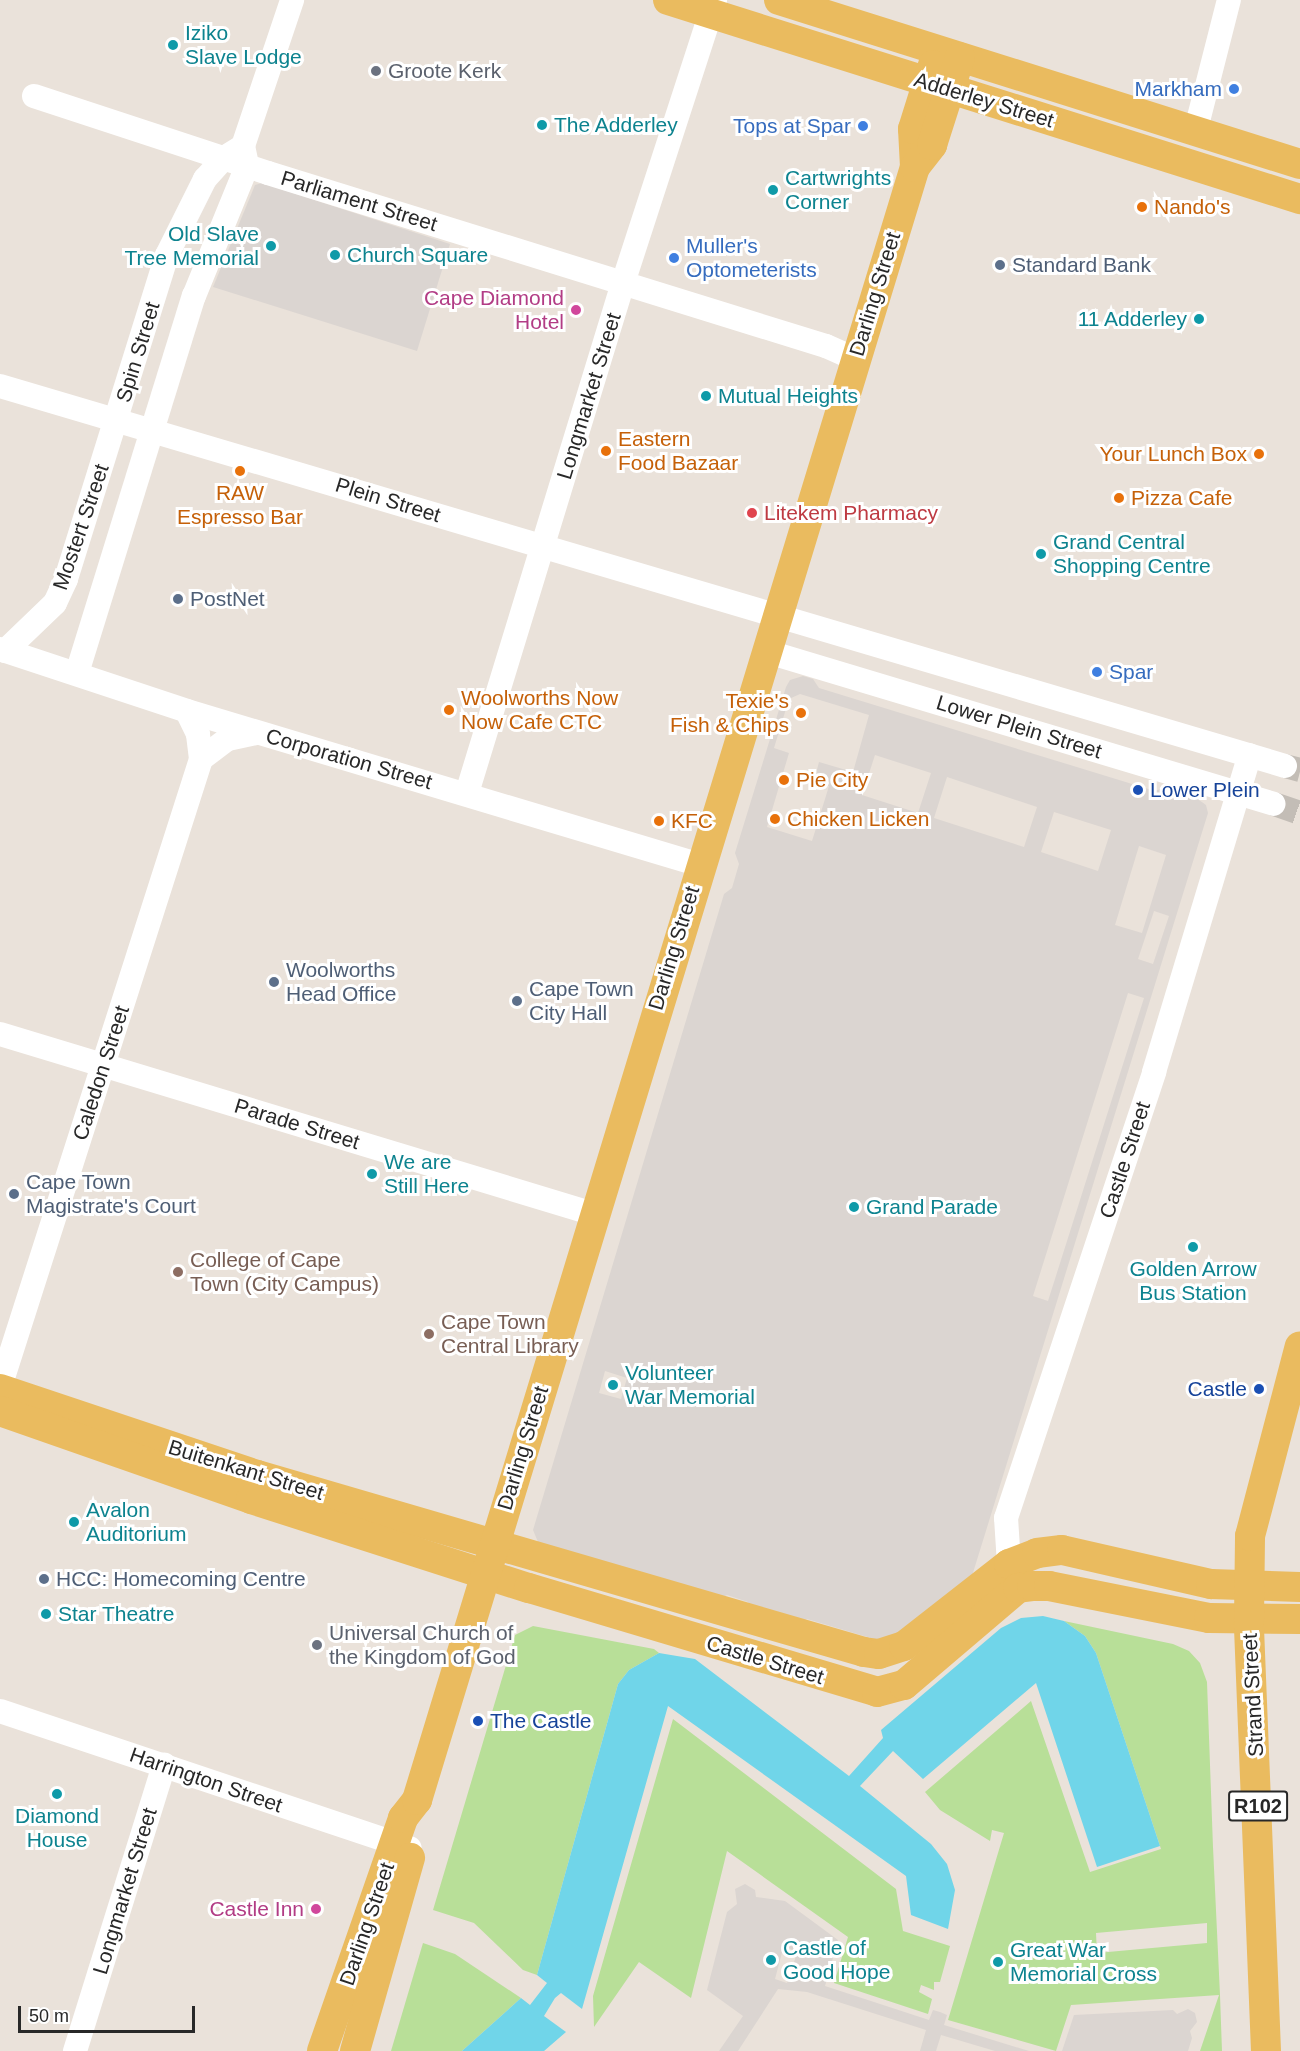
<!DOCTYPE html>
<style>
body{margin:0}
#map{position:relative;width:1300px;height:2051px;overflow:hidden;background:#eae2da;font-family:Arial,sans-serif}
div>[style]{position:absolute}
.green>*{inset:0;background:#b8df98}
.plaza>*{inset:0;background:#dbd5d1}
.water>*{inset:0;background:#70d5e9}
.minor-tunnel>*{height:24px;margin-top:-12px;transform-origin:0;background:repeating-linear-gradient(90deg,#c3bdb6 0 24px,transparent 0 36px)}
.minor>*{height:24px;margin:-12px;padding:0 12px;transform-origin:12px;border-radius:12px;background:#fff}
.major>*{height:30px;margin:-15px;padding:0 15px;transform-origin:15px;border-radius:15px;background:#eabb5f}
.dots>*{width:16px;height:16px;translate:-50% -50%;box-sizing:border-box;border:3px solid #fff;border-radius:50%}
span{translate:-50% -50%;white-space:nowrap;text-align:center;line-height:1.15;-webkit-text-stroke:6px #fff;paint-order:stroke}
.shield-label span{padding:2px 4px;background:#fff;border:2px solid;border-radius:4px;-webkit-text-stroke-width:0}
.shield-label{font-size:20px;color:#282828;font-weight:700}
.culture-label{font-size:21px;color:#0d838f}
.left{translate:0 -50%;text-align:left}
.right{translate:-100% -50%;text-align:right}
.worship-label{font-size:21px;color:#5b616d}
.shop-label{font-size:21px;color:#366cbe}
.street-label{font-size:21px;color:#282828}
.food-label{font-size:21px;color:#c56008}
.service-label{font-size:21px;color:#4e5e75}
.hotel-label{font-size:21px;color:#b23c85}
.health-label{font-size:21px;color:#be3a42}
.transit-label{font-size:21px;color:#164399}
.education-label{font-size:21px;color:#785e54}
.scale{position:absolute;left:18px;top:2006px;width:177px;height:27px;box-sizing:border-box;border:3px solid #282828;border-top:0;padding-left:8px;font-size:18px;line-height:21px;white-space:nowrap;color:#282828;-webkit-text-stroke:4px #fff;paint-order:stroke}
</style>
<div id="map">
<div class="green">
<i style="clip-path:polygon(evenodd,1064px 1621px,1173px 1644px,1189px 1651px,1200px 1663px,1207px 1682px,1213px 1847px,1220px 1995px,1222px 2051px,1200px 2051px,1219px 1995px,1071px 2005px,1056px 2051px,948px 2020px,1004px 1833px,992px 1830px,990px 1841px,940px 1810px,925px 1792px,1031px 1701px,1090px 1872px,1161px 1849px,1096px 1653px,1085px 1636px,1064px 1621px,1207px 1923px,1207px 1943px,1097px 1953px,1096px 1933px,1207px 1923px)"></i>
<i style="clip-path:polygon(533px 1626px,654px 1649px,659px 1653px,629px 1670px,618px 1684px,537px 1975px,523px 1970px,474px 1923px,433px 1910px,515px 1635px)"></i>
<i style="clip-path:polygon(673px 1719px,896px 1889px,903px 1931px,950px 1946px,940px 1982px,934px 1982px,934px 1990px,921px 1985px,919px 1992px,932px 1999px,928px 2014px,834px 1983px,848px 1937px,727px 1851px,691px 1998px,639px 1962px,594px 2027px,593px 1996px)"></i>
<i style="clip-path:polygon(423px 1943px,455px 1954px,521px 1998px,462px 2051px,391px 2051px)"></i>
</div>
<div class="plaza">
<i style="clip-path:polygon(262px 183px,450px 244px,417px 351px,213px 287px,255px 185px)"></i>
<i style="clip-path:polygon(evenodd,803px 676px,813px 679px,819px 688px,1155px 791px,1166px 787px,1192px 795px,1206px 805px,1208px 813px,972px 1576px,894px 1645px,807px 1619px,796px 1625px,753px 1612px,748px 1602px,727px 1595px,717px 1600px,538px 1542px,533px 1530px,724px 894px,732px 888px,739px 864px,735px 853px,786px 687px,790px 680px,803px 676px,800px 694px,869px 715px,853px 772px,819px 762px,814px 781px,829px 786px,812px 841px,767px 827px,789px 753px,774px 748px,789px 699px,800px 694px,803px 676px,875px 755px,931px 773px,918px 813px,862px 795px,875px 755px,803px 676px,947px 777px,1037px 807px,1024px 847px,934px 818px,947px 777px,803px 676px,1054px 812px,1111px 830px,1098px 871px,1041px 852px,1054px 812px,803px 676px,1139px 846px,1166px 855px,1142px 933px,1115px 925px,1139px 846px,803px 676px,1154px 911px,1169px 916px,1153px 964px,1138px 959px,1154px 911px,803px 676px,1128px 993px,1144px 998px,1048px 1301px,1033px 1296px,1128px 993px,803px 676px,605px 1371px,627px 1378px,621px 1399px,599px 1393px,605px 1371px)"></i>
<i style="clip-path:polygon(evenodd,745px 1884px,755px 1890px,756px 1897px,785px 1901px,838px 1940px,825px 1986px,929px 2020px,933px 2010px,940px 2012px,947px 2015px,944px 2025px,1029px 2051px,995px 2051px,941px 2035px,936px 2051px,920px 2051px,926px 2030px,807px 1992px,778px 1989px,738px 2051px,719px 2051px,743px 2016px,707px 1990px,727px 1912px,737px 1904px,735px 1889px,745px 1884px,784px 1945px,797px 1953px,787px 1983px,775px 1979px,784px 1945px)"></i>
<i style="clip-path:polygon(1188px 2009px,1195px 2013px,1197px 2022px,1190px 2031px,1192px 2038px,1188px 2051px,1062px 2051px,1074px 2015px,1173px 2010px,1177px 2014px)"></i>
</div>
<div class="water">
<i style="clip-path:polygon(1043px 1616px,1064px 1621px,1085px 1636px,1096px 1653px,1160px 1846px,1097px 1867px,1036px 1683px,923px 1779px,893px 1751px,860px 1786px,931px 1844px,947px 1864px,955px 1890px,948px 1929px,911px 1915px,906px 1876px,668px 1706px,582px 2009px,561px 1993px,555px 1998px,544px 2016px,566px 2032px,544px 2051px,462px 2051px,521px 1998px,530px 2005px,547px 1983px,537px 1975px,618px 1684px,629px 1670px,659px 1653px,695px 1659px,849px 1776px,883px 1738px,881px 1730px,1001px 1628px,1021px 1618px)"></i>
</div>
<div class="minor-tunnel">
<i style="left:1285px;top:766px;width:16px;rotate:15deg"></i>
<i style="left:1274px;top:804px;width:28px;rotate:19deg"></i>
</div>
<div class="minor">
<i style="left:34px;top:96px;width:246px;rotate:18.2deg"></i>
<i style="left:268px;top:173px;width:584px;rotate:17.23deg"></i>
<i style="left:826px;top:346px;width:32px;rotate:24deg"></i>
<i style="left:1196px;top:129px;width:133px;rotate:-75.7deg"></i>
<i style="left:246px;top:160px;width:14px;rotate:-102deg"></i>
<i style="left:243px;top:146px;width:154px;rotate:-71.4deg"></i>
<i style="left:0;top:386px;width:1340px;rotate:16.47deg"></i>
<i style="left:0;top:649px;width:197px;rotate:18.3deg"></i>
<i style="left:187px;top:711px;width:536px;rotate:16.71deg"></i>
<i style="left:5px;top:651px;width:69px;rotate:-43.8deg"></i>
<i style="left:55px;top:603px;width:26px;rotate:-65deg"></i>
<i style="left:66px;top:579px;width:339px;rotate:-72.7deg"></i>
<i style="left:167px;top:255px;width:85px;rotate:-63.4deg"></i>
<i style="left:205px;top:179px;width:28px;rotate:-48deg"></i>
<i style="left:224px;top:158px;width:22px;rotate:-32deg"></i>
<i style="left:765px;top:651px;width:531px;rotate:16.73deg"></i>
<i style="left:77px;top:673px;width:395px;rotate:-72.8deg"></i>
<i style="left:194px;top:296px;width:140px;rotate:-67.8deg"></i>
<i style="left:201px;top:759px;width:34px;rotate:-37deg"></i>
<i style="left:228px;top:739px;width:30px;rotate:-12deg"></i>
<i style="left:467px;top:793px;width:533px;rotate:-72.99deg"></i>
<i style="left:623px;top:283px;width:298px;rotate:-72deg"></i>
<i style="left:0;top:1034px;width:621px;rotate:16.86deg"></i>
<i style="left:0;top:1387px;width:659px;rotate:-72.25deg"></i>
<i style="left:201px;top:759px;width:25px;rotate:-97deg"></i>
<i style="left:198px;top:734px;width:25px;rotate:-116deg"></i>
<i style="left:1015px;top:1580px;width:17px;rotate:-111deg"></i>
<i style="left:1009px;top:1564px;width:46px;rotate:-93.7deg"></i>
<i style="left:1006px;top:1518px;width:470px;rotate:-71.6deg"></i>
<i style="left:1154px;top:1072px;width:331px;rotate:-73.2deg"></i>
<i style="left:0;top:1711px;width:432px;rotate:18.5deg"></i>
<i style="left:75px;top:2051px;width:300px;rotate:-72.7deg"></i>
</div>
<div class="major">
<i style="left:668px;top:0;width:663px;rotate:17.48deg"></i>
<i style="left:779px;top:0;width:546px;rotate:17.47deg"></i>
<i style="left:915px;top:167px;width:38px;rotate:-93deg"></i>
<i style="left:913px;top:129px;width:67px;rotate:-72.6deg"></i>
<i style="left:0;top:1389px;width:271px;rotate:18.5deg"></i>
<i style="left:257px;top:1475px;width:632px;rotate:16.26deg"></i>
<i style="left:864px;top:1652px;width:15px;rotate:8deg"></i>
<i style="left:879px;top:1654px;width:26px;rotate:-18deg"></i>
<i style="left:904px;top:1646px;width:133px;rotate:-38deg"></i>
<i style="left:1009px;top:1564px;width:30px;rotate:-21deg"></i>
<i style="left:1037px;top:1553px;width:25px;rotate:-7deg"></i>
<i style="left:1062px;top:1550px;width:153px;rotate:12.9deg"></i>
<i style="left:1211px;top:1584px;width:89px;rotate:1.9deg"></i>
<i style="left:0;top:1411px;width:266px;rotate:19.3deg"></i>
<i style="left:251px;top:1499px;width:292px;rotate:17.8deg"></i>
<i style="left:529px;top:1588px;width:363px;rotate:16.6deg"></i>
<i style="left:877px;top:1692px;width:28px;rotate:-15deg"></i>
<i style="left:904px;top:1685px;width:150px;rotate:-40.4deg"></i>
<i style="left:1018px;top:1588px;width:14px;rotate:-8deg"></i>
<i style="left:1032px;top:1586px;width:17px"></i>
<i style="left:1049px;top:1586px;width:163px;rotate:11.3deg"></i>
<i style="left:1209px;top:1618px;width:91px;rotate:0.6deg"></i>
<i style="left:322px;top:2051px;width:247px;rotate:-70.8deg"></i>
<i style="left:403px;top:1818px;width:23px;rotate:-52deg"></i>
<i style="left:417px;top:1800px;width:1707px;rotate:-73.04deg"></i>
<i style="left:915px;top:167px;width:28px;rotate:-52deg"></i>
<i style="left:932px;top:145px;width:92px;rotate:-72.3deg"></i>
<i style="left:355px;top:2051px;width:201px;rotate:-74.1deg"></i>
<i style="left:1266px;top:2051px;width:431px;rotate:-92.3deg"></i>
<i style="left:1249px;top:1620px;width:84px;rotate:-89.3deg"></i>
<i style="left:1250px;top:1536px;width:196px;rotate:-75.3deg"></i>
</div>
<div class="dots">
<i style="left:173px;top:45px;background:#0f9aa8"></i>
<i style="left:376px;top:71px;background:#6b7280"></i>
<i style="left:1234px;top:89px;background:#3f7fe0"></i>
<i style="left:542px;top:125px;background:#0f9aa8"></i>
<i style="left:863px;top:126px;background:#3f7fe0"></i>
<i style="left:773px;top:190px;background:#0f9aa8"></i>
<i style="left:1142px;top:207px;background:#e8710a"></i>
<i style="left:271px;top:246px;background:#0f9aa8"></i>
<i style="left:335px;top:255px;background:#0f9aa8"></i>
<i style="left:674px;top:258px;background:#3f7fe0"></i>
<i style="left:1000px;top:265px;background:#5c6f8a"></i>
<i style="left:576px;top:310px;background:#d1479c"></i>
<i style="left:1199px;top:319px;background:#0f9aa8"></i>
<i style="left:706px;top:396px;background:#0f9aa8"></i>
<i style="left:606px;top:451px;background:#e8710a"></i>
<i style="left:1259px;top:454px;background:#e8710a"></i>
<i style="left:240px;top:471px;background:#e8710a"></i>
<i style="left:1119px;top:498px;background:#e8710a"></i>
<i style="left:752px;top:513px;background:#e0444e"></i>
<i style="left:1041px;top:554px;background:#0f9aa8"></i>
<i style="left:178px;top:599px;background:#5c6f8a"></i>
<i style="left:1097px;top:672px;background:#3f7fe0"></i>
<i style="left:449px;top:710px;background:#e8710a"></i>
<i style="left:801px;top:713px;background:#e8710a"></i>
<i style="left:784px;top:780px;background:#e8710a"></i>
<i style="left:1138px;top:790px;background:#1a4fb4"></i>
<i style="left:775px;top:819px;background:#e8710a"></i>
<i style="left:659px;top:821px;background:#e8710a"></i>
<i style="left:274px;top:982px;background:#5c6f8a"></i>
<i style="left:517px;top:1001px;background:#5c6f8a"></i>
<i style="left:372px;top:1174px;background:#0f9aa8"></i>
<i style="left:14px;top:1194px;background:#5c6f8a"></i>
<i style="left:854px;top:1207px;background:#0f9aa8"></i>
<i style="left:1193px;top:1247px;background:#0f9aa8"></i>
<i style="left:178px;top:1272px;background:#8d6e63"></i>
<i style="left:429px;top:1334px;background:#8d6e63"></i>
<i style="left:613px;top:1385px;background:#0f9aa8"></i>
<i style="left:1259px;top:1389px;background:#1a4fb4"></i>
<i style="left:74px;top:1522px;background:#0f9aa8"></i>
<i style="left:44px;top:1579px;background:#5c6f8a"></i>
<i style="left:46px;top:1614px;background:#0f9aa8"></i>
<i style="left:317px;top:1645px;background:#6b7280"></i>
<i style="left:478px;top:1721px;background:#1a4fb4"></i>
<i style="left:57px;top:1794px;background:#0f9aa8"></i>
<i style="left:316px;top:1909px;background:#d1479c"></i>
<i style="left:771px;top:1960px;background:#0f9aa8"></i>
<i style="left:998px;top:1962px;background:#0f9aa8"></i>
</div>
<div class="shield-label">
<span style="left:1258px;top:1806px">R102</span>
</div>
<div class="culture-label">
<span class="left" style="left:185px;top:45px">Iziko<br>Slave Lodge</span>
<span class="left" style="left:554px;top:125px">The Adderley</span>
<span class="left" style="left:785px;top:190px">Cartwrights<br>Corner</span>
<span class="right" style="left:259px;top:246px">Old Slave<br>Tree Memorial</span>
<span class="left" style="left:347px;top:255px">Church Square</span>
<span class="right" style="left:1187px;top:319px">11 Adderley</span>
<span class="left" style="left:718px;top:396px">Mutual Heights</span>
<span class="left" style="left:1053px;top:554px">Grand Central<br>Shopping Centre</span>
<span class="left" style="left:384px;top:1174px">We are<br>Still Here</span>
<span class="left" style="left:866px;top:1207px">Grand Parade</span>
<span style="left:1193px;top:1281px">Golden Arrow<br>Bus Station</span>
<span class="left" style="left:625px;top:1385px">Volunteer<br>War Memorial</span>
<span class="left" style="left:86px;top:1522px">Avalon<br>Auditorium</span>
<span class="left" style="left:58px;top:1614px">Star Theatre</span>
<span style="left:57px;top:1828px">Diamond<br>House</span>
<span class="left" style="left:783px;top:1960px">Castle of<br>Good Hope</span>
<span class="left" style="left:1010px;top:1962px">Great War<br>Memorial Cross</span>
</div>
<div class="worship-label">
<span class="left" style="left:388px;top:71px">Groote Kerk</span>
<span class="left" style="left:329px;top:1645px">Universal Church of<br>the Kingdom of God</span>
</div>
<div class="shop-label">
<span class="right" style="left:1222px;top:89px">Markham</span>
<span class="right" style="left:851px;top:126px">Tops at Spar</span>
<span class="left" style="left:686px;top:258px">Muller's<br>Optometerists</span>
<span class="left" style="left:1109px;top:672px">Spar</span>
</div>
<div class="street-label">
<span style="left:984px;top:100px;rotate:17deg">Adderley Street</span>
<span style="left:359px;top:201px;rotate:17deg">Parliament Street</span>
<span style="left:875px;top:294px;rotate:-73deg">Darling Street</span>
<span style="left:138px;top:352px;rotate:-73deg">Spin Street</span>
<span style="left:589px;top:396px;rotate:-73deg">Longmarket Street</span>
<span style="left:388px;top:500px;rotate:17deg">Plein Street</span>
<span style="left:81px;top:527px;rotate:-71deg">Mostert Street</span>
<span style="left:1019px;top:727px;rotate:17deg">Lower Plein Street</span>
<span style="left:349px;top:759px;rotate:16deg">Corporation Street</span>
<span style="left:674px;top:948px;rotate:-73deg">Darling Street</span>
<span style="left:101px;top:1073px;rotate:-72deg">Caledon Street</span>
<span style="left:297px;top:1124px;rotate:17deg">Parade Street</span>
<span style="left:1125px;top:1160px;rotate:-72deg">Castle Street</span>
<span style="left:523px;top:1448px;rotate:-73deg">Darling Street</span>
<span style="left:246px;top:1470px;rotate:17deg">Buitenkant Street</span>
<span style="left:765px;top:1660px;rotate:17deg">Castle Street</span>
<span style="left:1253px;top:1695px;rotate:-93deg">Strand Street</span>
<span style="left:206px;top:1780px;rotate:19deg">Harrington Street</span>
<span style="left:125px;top:1891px;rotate:-73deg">Longmarket Street</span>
<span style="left:367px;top:1924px;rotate:-71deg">Darling Street</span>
</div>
<div class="food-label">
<span class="left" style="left:1154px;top:207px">Nando's</span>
<span class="left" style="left:618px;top:451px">Eastern<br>Food Bazaar</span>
<span class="right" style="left:1247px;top:454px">Your Lunch Box</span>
<span style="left:240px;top:505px">RAW<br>Espresso Bar</span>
<span class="left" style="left:1131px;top:498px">Pizza Cafe</span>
<span class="left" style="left:461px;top:710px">Woolworths Now<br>Now Cafe CTC</span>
<span class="right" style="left:789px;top:713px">Texie's<br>Fish &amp; Chips</span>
<span class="left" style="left:796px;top:780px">Pie City</span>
<span class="left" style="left:787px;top:819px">Chicken Licken</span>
<span class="left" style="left:671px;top:821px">KFC</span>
</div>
<div class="service-label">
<span class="left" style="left:1012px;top:265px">Standard Bank</span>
<span class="left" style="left:190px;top:599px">PostNet</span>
<span class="left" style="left:286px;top:982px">Woolworths<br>Head Office</span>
<span class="left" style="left:529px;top:1001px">Cape Town<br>City Hall</span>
<span class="left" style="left:26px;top:1194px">Cape Town<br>Magistrate's Court</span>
<span class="left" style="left:56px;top:1579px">HCC: Homecoming Centre</span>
</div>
<div class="hotel-label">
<span class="right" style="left:564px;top:310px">Cape Diamond<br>Hotel</span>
<span class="right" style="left:304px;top:1909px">Castle Inn</span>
</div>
<div class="health-label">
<span class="left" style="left:764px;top:513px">Litekem Pharmacy</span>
</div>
<div class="transit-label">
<span class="left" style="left:1150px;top:790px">Lower Plein</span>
<span class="right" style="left:1247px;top:1389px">Castle</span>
<span class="left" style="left:490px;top:1721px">The Castle</span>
</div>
<div class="education-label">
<span class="left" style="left:190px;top:1272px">College of Cape<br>Town (City Campus)</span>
<span class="left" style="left:441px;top:1334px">Cape Town<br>Central Library</span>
</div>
<div class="scale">50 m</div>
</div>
